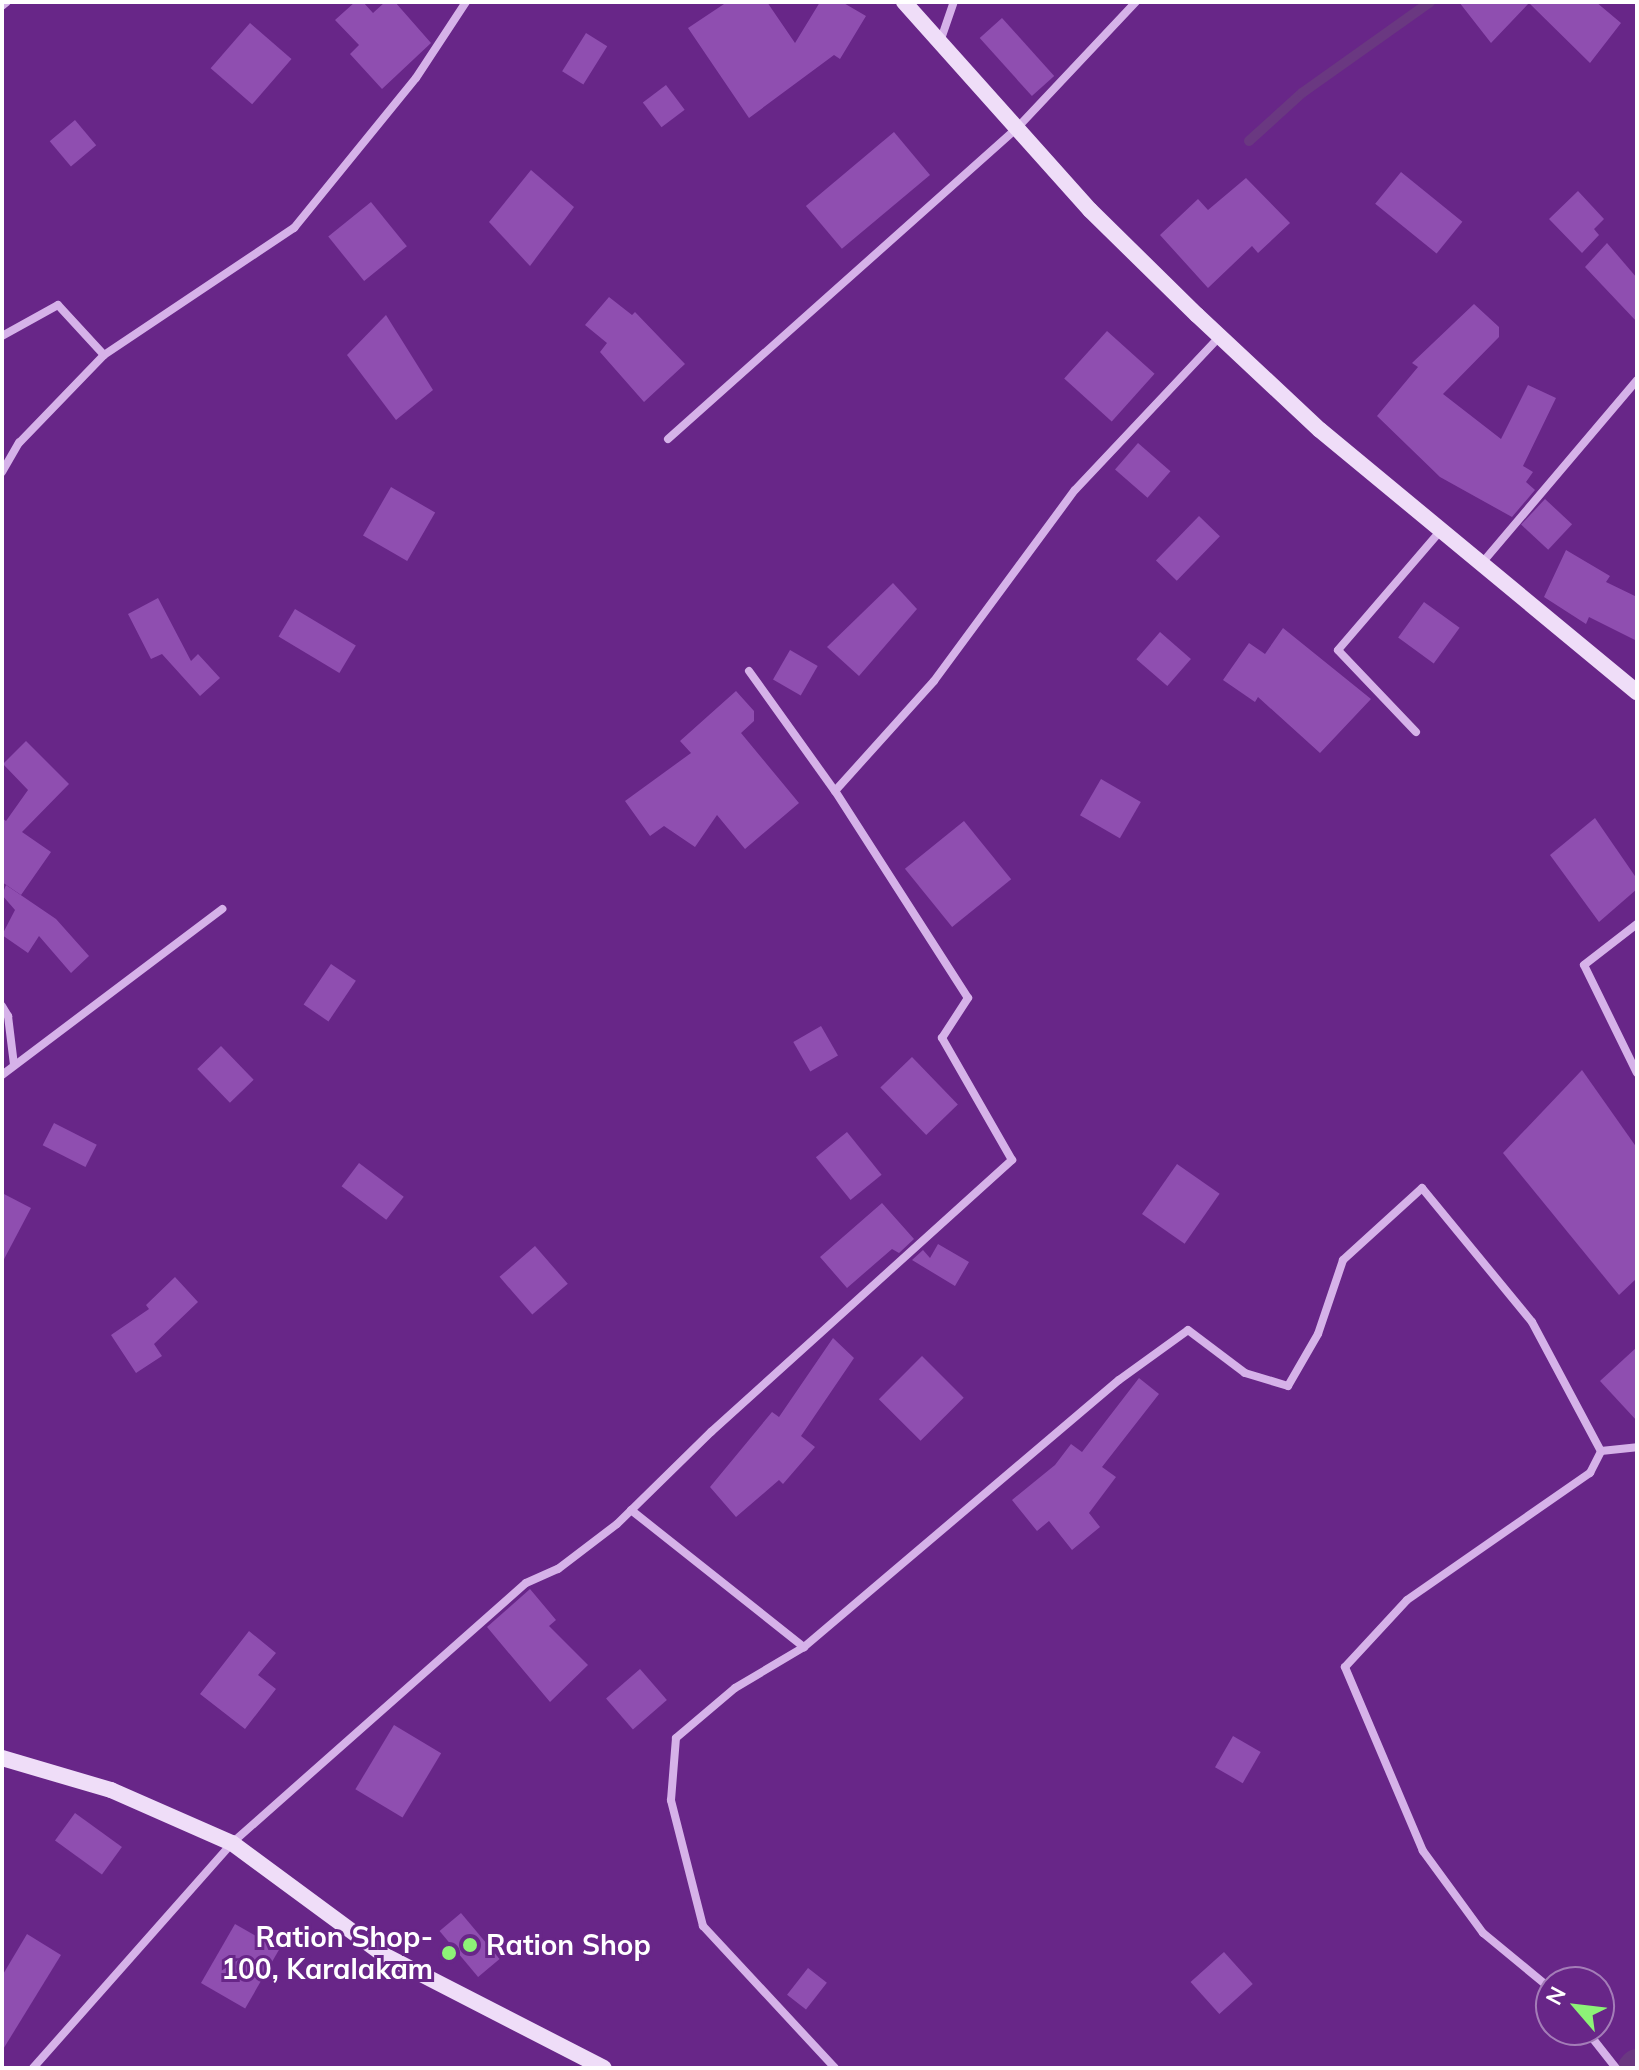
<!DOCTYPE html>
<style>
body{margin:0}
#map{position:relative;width:1639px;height:2070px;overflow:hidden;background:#682688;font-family:Mulish,sans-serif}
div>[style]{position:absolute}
.stream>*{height:10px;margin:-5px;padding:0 5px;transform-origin:5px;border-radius:5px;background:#6a3881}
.canal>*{height:34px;margin:-17px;padding:0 17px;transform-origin:17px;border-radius:17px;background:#6a3881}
.building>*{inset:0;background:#8f4eb0;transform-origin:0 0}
.street>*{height:8px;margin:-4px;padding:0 4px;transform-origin:4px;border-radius:4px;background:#d6b2e9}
.secondary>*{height:16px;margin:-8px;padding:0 8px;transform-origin:8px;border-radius:8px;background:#efddf8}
.dots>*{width:22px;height:22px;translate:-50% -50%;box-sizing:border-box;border:4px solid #682688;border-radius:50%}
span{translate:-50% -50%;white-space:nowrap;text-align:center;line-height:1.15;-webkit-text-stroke:6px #682688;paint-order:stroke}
.poi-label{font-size:28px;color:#fff;font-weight:700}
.right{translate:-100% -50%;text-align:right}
.left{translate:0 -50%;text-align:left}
.frame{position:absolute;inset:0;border:4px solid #fff;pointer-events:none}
.north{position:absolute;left:1535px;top:1966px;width:80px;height:80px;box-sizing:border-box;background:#682688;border:2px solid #a47db8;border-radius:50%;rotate:298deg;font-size:22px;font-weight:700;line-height:32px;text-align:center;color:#fff}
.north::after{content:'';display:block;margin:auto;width:28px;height:36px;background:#8df277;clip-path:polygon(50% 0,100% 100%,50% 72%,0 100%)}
</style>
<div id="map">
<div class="stream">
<i style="left:1249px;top:141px;width:72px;rotate:-42.2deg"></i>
<i style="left:1302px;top:93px;width:157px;rotate:-35.4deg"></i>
</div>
<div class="canal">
<i style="left:1635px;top:2068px;width:3px;rotate:-45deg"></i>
</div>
<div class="building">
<i style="clip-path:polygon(355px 2px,363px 2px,373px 13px,385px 2px,395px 2px,431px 43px,382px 89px,350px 54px,359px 45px,335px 20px)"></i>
<i style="clip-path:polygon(727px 2px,767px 2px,795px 43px,820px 2px,842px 2px,866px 16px,840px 59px,834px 55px,749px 118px,688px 28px)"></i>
<i style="clip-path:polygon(1459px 2px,1596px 2px,1621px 23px,1590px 63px,1529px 3px,1491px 43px)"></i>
<i style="left:1002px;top:18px;width:78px;height:30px;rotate:48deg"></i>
<i style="left:250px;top:23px;width:55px;height:60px;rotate:41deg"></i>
<i style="left:586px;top:33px;width:25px;height:45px;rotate:32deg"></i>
<i style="left:666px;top:85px;width:31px;height:29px;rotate:53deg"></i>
<i style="left:75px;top:120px;width:33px;height:33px;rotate:50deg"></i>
<i style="left:894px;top:132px;width:56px;height:115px;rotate:50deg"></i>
<i style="clip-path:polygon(531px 170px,574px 207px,530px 266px,489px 222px)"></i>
<i style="left:1401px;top:172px;width:79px;height:41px;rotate:39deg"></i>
<i style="clip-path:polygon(1246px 178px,1290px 223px,1258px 253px,1252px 246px,1208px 288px,1160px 235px,1198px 199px,1208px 210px)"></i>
<i style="clip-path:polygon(1578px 191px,1604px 219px,1594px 229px,1599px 235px,1582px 253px,1549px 219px)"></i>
<i style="left:371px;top:202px;width:57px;height:55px;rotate:51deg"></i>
<i style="clip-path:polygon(1607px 243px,1637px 278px,1637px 322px,1585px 267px)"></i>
<i style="clip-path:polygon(609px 297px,632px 315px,635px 312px,685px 364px,644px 402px,600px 352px,607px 343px,585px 325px)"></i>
<i style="clip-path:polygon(1474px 304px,1499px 327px,1499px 337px,1443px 394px,1501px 439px,1528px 385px,1556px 398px,1523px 466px,1533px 472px,1526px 482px,1535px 490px,1512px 517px,1440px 477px,1377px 416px,1418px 367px,1412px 363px)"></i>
<i style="clip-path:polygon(386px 315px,433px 390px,396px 420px,347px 355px)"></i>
<i style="left:1107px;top:331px;width:64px;height:64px;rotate:42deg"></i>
<i style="left:1138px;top:443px;width:43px;height:35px;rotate:41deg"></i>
<i style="left:391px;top:487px;width:51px;height:56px;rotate:30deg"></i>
<i style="left:1545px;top:499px;width:37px;height:35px;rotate:43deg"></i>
<i style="left:1199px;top:516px;width:29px;height:62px;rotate:44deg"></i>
<i style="clip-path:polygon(1566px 550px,1610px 576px,1606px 582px,1637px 597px,1637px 641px,1589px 617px,1586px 624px,1544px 597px)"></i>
<i style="clip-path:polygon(893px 583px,917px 609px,859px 676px,827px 647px)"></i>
<i style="clip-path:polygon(158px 598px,191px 661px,198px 654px,220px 678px,200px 696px,162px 654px,151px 659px,128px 614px)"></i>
<i style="left:1424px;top:602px;width:44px;height:44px;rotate:36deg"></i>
<i style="left:295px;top:609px;width:71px;height:32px;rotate:31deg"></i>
<i style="clip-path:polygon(1283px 628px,1371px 699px,1320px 753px,1258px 697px,1255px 702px,1223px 680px,1249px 643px,1265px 654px)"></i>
<i style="left:1160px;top:632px;width:41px;height:36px;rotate:41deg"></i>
<i style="left:790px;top:650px;width:32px;height:34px;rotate:30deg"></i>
<i style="clip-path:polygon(736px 691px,754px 711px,754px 721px,741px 733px,799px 803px,745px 849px,717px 815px,695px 847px,664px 826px,650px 836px,625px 801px,691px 753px,680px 741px)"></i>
<i style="clip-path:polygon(26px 741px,69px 784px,22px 832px,51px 852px,21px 895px,2px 882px,2px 818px,6px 821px,28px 790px,3px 764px)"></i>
<i style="left:1101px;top:779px;width:46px;height:42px;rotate:30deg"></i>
<i style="clip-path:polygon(1595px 818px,1637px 879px,1637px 889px,1599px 922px,1550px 855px)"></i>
<i style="left:964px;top:821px;width:75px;height:76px;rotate:51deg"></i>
<i style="clip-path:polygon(6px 885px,56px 919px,89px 956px,71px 973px,39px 936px,28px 953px,2px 935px,15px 910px,2px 895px)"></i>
<i style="left:331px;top:964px;width:30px;height:49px;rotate:34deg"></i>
<i style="left:821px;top:1026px;width:34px;height:32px;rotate:60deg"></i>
<i style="left:221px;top:1046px;width:47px;height:33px;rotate:46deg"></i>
<i style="left:912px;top:1057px;width:66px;height:44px;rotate:46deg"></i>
<i style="clip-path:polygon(1582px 1070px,1637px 1148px,1637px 1278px,1619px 1295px,1503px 1153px)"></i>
<i style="left:54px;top:1123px;width:48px;height:25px;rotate:27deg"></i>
<i style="left:847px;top:1132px;width:55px;height:40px;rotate:51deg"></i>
<i style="left:359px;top:1163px;width:56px;height:29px;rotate:37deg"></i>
<i style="left:1177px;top:1164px;width:52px;height:61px;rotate:35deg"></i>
<i style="clip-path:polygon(2px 1193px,31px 1208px,2px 1263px)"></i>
<i style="clip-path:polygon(882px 1203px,914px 1239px,899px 1253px,892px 1249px,847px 1288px,820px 1257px)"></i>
<i style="clip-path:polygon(938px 1244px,969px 1262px,955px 1286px,912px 1260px,923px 1250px,930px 1258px)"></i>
<i style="left:535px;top:1246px;width:50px;height:47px;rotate:49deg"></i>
<i style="clip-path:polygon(175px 1277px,198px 1302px,154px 1344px,162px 1356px,136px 1373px,111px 1335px,149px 1309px,146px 1305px)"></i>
<i style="clip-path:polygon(833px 1338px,854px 1358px,801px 1436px,815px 1447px,783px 1484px,779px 1480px,736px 1517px,710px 1487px,772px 1412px,779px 1417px)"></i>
<i style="clip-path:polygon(1637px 1347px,1637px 1421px,1600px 1381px)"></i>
<i style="left:922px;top:1356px;width:59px;height:61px;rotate:45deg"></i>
<i style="clip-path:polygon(1139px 1378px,1159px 1394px,1102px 1467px,1116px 1477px,1089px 1513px,1100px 1527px,1072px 1550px,1049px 1521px,1037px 1531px,1012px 1500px,1055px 1465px,1071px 1444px,1082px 1452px)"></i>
<i style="clip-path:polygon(530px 1589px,556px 1620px,549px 1626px,588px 1665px,550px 1702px,487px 1627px)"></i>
<i style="clip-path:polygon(249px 1631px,276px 1653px,258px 1675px,276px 1689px,245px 1729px,200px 1694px)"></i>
<i style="left:640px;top:1669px;width:41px;height:45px;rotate:49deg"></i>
<i style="left:394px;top:1725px;width:55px;height:75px;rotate:31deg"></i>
<i style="left:1233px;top:1736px;width:32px;height:36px;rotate:30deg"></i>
<i style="left:75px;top:1813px;width:58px;height:34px;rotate:36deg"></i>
<i style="left:461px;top:1913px;width:60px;height:28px;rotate:50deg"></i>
<i style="left:235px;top:1924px;width:51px;height:68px;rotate:30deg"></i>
<i style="clip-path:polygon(27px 1934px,61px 1955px,2px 2051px,2px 1976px)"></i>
<i style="left:1224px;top:1952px;width:43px;height:45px;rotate:48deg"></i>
<i style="left:808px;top:1968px;width:24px;height:34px;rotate:38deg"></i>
</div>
<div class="street">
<i style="left:2px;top:6px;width:6px;rotate:-39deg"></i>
<i style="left:941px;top:39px;width:39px;rotate:-71deg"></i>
<i style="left:2px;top:336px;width:64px;rotate:-29deg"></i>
<i style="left:58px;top:305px;width:68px;rotate:47.4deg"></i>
<i style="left:668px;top:439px;width:469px;rotate:-41.7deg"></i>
<i style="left:1018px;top:127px;width:172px;rotate:-46.7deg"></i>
<i style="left:2px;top:472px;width:34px;rotate:-60deg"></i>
<i style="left:19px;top:443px;width:122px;rotate:-46deg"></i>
<i style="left:104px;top:355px;width:229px;rotate:-33.8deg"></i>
<i style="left:294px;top:228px;width:193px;rotate:-50.9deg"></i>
<i style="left:416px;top:78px;width:91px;rotate:-56.7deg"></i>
<i style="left:1482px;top:563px;width:240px;rotate:-49.7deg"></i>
<i style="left:749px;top:671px;width:148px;rotate:54.4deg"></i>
<i style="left:1416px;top:732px;width:113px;rotate:-133.6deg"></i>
<i style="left:1338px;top:650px;width:160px;rotate:-49.3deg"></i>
<i style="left:1637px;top:924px;width:67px;rotate:142.3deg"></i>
<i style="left:1584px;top:965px;width:120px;rotate:63.9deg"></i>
<i style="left:2px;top:1006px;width:12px;rotate:59deg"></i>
<i style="left:8px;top:1016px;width:49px;rotate:83deg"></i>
<i style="left:2px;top:1075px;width:276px;rotate:-37deg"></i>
<i style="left:631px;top:1510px;width:221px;rotate:38.4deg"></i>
<i style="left:1551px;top:1989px;width:88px;rotate:-140.5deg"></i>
<i style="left:1483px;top:1933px;width:102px;rotate:-126.2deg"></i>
<i style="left:1423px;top:1851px;width:200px;rotate:-113deg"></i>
<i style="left:1345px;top:1667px;width:91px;rotate:-47.2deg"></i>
<i style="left:1407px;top:1600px;width:223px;rotate:-34.8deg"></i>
<i style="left:1590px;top:1473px;width:25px;rotate:-63deg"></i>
<i style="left:1586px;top:2030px;width:48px;rotate:51.7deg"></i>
<i style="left:33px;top:2068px;width:300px;rotate:-48.5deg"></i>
<i style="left:232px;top:1843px;width:392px;rotate:-41.5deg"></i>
<i style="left:526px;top:1583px;width:35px;rotate:-24deg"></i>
<i style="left:558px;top:1569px;width:74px;rotate:-37.3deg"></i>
<i style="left:617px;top:1524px;width:132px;rotate:-44.4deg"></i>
<i style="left:711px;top:1432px;width:406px;rotate:-42.1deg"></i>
<i style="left:1012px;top:1160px;width:141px;rotate:-119.8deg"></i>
<i style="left:942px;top:1038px;width:48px;rotate:-57deg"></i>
<i style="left:968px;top:998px;width:246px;rotate:-122.7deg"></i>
<i style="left:835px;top:791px;width:148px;rotate:-48deg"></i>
<i style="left:934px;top:681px;width:237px;rotate:-53.6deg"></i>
<i style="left:1075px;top:490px;width:210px;rotate:-46.7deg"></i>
<i style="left:835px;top:2068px;width:194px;rotate:-132.9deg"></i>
<i style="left:703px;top:1926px;width:130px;rotate:-104.3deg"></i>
<i style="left:671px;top:1800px;width:62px;rotate:-85.4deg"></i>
<i style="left:676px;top:1738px;width:77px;rotate:-40.3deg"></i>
<i style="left:735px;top:1688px;width:80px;rotate:-30.7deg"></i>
<i style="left:804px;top:1647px;width:413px;rotate:-40.3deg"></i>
<i style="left:1119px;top:1380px;width:85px;rotate:-35.9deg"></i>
<i style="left:1188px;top:1330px;width:71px;rotate:37deg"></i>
<i style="left:1245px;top:1373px;width:45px;rotate:16.8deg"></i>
<i style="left:1288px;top:1386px;width:60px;rotate:-60deg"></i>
<i style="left:1318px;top:1334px;width:78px;rotate:-71.3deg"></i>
<i style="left:1343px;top:1260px;width:107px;rotate:-42.3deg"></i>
<i style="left:1422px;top:1188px;width:173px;rotate:50.6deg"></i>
<i style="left:1532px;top:1322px;width:146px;rotate:61.9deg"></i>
<i style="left:1601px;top:1451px;width:36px;rotate:-6deg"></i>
</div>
<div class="secondary">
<i style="left:904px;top:2px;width:279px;rotate:48.2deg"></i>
<i style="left:1090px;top:210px;width:150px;rotate:44.5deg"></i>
<i style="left:1197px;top:315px;width:168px;rotate:43.1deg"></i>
<i style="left:1320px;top:430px;width:411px;rotate:39.6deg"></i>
<i style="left:2px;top:1758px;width:114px;rotate:16.4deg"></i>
<i style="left:111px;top:1790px;width:132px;rotate:23.7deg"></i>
<i style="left:232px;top:1843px;width:189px;rotate:36.4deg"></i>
<i style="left:384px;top:1955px;width:247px;rotate:27.2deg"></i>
</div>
<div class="dots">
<i style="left:470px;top:1945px;background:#8df277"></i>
<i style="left:449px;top:1953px;background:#8df277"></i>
</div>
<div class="poi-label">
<span class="right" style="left:433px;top:1953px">Ration Shop-<br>100, Karalakam</span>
<span class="left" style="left:486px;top:1945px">Ration Shop</span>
</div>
<div class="frame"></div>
<div class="north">N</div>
</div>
